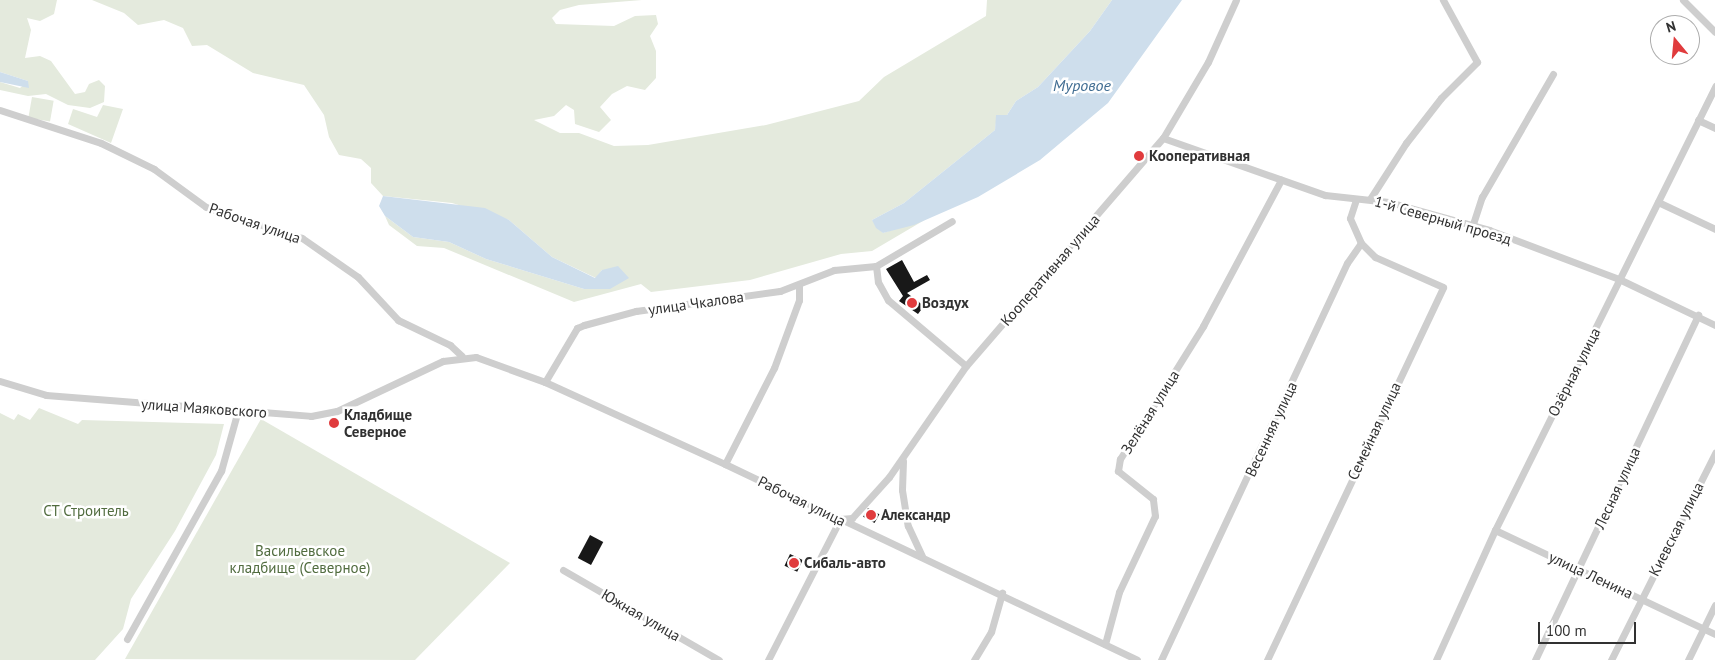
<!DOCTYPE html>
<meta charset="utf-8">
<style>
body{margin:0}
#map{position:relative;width:1715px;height:660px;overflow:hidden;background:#fff;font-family:"PT Sans",sans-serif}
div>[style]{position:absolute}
.green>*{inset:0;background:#e4eadd;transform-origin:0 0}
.water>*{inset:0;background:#cedeec}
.building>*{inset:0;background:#181818;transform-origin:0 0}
.minor>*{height:7px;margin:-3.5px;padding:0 3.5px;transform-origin:3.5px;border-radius:3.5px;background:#cecece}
.dots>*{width:14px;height:14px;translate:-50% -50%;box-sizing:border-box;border:2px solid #fff;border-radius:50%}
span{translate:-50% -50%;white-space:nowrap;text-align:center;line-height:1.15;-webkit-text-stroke:5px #fff;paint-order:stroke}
.poi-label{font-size:15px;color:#313131;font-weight:700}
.left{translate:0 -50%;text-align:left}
.street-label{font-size:15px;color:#313131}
.park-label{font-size:15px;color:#516c3f}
.water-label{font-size:16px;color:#416d92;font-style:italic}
.north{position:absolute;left:1650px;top:15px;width:50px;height:50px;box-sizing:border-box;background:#fff;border:1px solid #adadad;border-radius:50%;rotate:343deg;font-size:14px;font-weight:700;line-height:20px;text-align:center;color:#313131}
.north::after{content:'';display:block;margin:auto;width:18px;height:22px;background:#e03b3d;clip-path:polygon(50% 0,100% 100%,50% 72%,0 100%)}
.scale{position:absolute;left:1538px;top:622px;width:98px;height:22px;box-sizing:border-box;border:2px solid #313131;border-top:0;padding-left:6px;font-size:15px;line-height:18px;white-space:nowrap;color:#313131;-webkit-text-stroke:4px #fff;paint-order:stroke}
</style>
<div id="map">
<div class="green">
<i style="clip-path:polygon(0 0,57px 0,54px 14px,40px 21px,27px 18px,31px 30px,25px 58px,40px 56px,51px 61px,75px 94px,85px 92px,89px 84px,99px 80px,105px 86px,104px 102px,90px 108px,68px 105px,46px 94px,28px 96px,0 90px,0 82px,20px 88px,28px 81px,0 72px)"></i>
<i style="clip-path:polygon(92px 0,642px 0,579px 5px,560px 10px,552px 18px,556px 24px,614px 26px,635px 16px,656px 15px,658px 24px,650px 36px,656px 51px,656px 78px,645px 90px,627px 86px,612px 94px,600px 107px,611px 120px,599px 132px,575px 124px,574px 110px,566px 105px,554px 116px,534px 120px,560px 133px,579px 133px,614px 146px,648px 145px,766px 125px,859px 101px,884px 77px,986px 16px,987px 0,1112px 0,1090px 31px,1038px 87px,1016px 101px,1007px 115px,997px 115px,995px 130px,904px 203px,872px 220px,883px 233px,928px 218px,872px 251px,841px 254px,750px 280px,651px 292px,641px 284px,574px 302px,444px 248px,417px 246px,389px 225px,385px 216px,413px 237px,449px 242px,486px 259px,584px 289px,610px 289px,602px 270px,596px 278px,552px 257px,509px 220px,452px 203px,383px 196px,371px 183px,371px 168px,361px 159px,339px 155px,329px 137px,324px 115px,304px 85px,253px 73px,207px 45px,192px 46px,183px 28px,164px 20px,138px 25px,124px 13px)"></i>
<i style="left:32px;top:97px;width:22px;height:21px;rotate:10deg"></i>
<i style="clip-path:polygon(103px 105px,123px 109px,111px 143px,68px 124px,73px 109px,97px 117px)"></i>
<i style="clip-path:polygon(39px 408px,78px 424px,82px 420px,224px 424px,216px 455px,175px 531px,131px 599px,123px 629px,95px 660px,0 660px,0 413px,14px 420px,18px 414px,30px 420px)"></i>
<i style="clip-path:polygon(261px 419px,510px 563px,415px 660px,125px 659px)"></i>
</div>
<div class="water">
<i style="clip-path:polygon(1112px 0,1182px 0,1108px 103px,1040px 160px,978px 197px,914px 225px,883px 233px,876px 228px,872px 220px,904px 203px,995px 130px,996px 115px,1007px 115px,1016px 101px,1038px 87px,1090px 31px)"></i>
<i style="clip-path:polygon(0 72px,28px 81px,29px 88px,0 82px)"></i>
<i style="clip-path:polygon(383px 196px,485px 208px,509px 220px,552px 257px,595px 278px,602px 270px,618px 266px,629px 278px,610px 289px,584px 289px,486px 259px,449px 242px,413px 237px,385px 216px,379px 206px)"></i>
</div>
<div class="building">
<i style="clip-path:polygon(902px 260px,914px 282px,927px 275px,930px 280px,907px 293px,924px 306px,918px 314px,899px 301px,903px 296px,886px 269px)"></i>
<i style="left:868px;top:508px;width:13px;height:10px;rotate:29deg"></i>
<i style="left:590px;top:535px;width:15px;height:26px;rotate:28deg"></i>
<i style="left:790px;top:554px;width:14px;height:13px;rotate:25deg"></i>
</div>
<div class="minor">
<i style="left:1683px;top:0;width:45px;rotate:45deg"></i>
<i style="left:0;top:110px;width:106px;rotate:18.1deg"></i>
<i style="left:101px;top:143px;width:59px;rotate:26.1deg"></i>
<i style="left:154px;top:169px;width:64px;rotate:36.2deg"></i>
<i style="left:206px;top:207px;width:101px;rotate:17.9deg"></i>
<i style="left:302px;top:238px;width:68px;rotate:34.9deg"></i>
<i style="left:358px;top:277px;width:59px;rotate:47.1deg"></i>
<i style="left:398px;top:320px;width:58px;rotate:25.7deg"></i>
<i style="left:450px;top:345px;width:16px;rotate:43deg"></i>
<i style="left:1698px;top:120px;width:19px;rotate:25deg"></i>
<i style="left:1163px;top:138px;width:172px;rotate:19.4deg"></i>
<i style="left:1325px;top:195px;width:64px;rotate:6.2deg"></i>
<i style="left:1389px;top:202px;width:104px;rotate:15.6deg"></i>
<i style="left:1489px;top:230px;width:141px;rotate:20.7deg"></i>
<i style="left:1621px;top:280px;width:104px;rotate:25.6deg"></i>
<i style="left:1370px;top:199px;width:67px;rotate:-57.3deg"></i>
<i style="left:1406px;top:143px;width:57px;rotate:-52.1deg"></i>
<i style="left:1441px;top:98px;width:51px;rotate:-45deg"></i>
<i style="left:1477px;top:62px;width:71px;rotate:-118.7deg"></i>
<i style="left:1658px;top:202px;width:63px;rotate:25.3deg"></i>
<i style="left:1472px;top:227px;width:32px;rotate:-72deg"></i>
<i style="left:1482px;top:197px;width:142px;rotate:-60deg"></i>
<i style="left:876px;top:266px;width:16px;rotate:83deg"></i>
<i style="left:878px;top:282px;width:21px;rotate:61deg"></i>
<i style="left:888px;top:300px;width:102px;rotate:40.2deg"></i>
<i style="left:0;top:381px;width:48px;rotate:16.9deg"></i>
<i style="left:46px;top:395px;width:266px;rotate:4.5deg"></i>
<i style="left:311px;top:416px;width:26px;rotate:-11deg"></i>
<i style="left:337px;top:411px;width:117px;rotate:-25.3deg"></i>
<i style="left:443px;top:361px;width:33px;rotate:-7deg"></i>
<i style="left:476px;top:357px;width:73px;rotate:19.9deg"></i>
<i style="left:545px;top:382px;width:198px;rotate:24.5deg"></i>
<i style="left:725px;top:464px;width:456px;rotate:25.4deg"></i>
<i style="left:545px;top:382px;width:63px;rotate:-59.3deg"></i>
<i style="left:577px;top:328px;width:8px;rotate:-23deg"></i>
<i style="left:584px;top:325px;width:54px;rotate:-15.1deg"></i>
<i style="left:636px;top:311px;width:145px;rotate:-7.9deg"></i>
<i style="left:780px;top:291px;width:58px;rotate:-21.3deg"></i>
<i style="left:834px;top:270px;width:42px;rotate:-5.4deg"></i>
<i style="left:876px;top:266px;width:88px;rotate:-30.6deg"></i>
<i style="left:903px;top:461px;width:29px;rotate:92deg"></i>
<i style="left:902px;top:490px;width:36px;rotate:81deg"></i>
<i style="left:908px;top:526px;width:33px;rotate:65deg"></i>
<i style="left:725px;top:464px;width:108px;rotate:-63deg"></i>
<i style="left:774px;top:368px;width:72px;rotate:-69.8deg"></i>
<i style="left:799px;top:300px;width:14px;rotate:-90deg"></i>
<i style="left:1495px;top:530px;width:243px;rotate:25.3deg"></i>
<i style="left:563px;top:570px;width:180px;rotate:30deg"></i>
<i style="left:127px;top:639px;width:193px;rotate:-60.8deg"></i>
<i style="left:221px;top:471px;width:63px;rotate:-74.4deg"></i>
<i style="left:1105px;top:644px;width:54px;rotate:-74.9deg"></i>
<i style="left:1119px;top:592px;width:84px;rotate:-64.7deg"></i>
<i style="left:1155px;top:516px;width:17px;rotate:-97deg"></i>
<i style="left:1153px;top:499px;width:45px;rotate:-141.3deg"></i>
<i style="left:1118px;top:471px;width:12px;rotate:-81deg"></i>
<i style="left:1120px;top:459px;width:157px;rotate:-58deg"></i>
<i style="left:1203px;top:326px;width:166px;rotate:-61.9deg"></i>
<i style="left:768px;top:660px;width:158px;rotate:-62.9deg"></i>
<i style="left:840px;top:519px;width:12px;rotate:-5deg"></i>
<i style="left:852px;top:518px;width:55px;rotate:-47.9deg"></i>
<i style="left:889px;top:477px;width:135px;rotate:-55.3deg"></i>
<i style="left:966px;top:366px;width:301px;rotate:-49.2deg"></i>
<i style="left:1163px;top:138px;width:88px;rotate:-59.4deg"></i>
<i style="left:1208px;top:62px;width:68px;rotate:-65.7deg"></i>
<i style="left:974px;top:660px;width:33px;rotate:-59deg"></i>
<i style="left:991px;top:632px;width:41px;rotate:-74.2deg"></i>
<i style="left:1161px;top:660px;width:438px;rotate:-64.9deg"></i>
<i style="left:1347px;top:263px;width:24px;rotate:-55deg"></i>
<i style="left:1361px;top:243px;width:27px;rotate:-114deg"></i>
<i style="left:1350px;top:218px;width:20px;rotate:-72deg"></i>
<i style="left:1267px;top:660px;width:412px;rotate:-64.7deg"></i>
<i style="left:1443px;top:287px;width:74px;rotate:-156.2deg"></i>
<i style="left:1375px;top:257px;width:20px;rotate:-135deg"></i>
<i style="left:1436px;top:660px;width:143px;rotate:-65.6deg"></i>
<i style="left:1495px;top:530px;width:496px;rotate:-63.6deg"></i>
<i style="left:1535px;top:660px;width:382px;rotate:-64.7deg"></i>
<i style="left:1611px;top:660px;width:232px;rotate:-63.3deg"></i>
<i style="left:1688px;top:660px;width:61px;rotate:-63.9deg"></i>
</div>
<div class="dots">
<i style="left:1139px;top:156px;background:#e03b3d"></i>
<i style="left:912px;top:303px;background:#e03b3d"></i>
<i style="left:334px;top:423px;background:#e03b3d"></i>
<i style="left:871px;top:515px;background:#e03b3d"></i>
<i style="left:794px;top:563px;background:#e03b3d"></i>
</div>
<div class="poi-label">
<span class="left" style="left:1149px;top:156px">Кооперативная</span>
<span class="left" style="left:922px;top:303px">Воздух</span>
<span class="left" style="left:344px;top:423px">Кладбище<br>Северное</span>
<span class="left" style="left:881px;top:515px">Александр</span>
<span class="left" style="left:804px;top:563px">Сибаль-авто</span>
</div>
<div class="street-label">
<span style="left:1443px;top:220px;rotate:16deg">1-й Северный проезд</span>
<span style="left:255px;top:223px;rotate:19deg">Рабочая улица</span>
<span style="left:1050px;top:270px;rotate:-49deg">Кооперативная улица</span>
<span style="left:696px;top:303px;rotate:-8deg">улица Чкалова</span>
<span style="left:1574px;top:372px;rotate:-63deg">Озёрная улица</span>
<span style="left:204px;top:408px;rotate:4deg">улица Маяковского</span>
<span style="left:1150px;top:412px;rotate:-58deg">Зелёная улица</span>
<span style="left:1271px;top:429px;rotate:-65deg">Весенняя улица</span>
<span style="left:1374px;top:431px;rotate:-65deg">Семейная улица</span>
<span style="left:1617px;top:488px;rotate:-65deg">Лесная улица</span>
<span style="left:802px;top:501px;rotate:26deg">Рабочая улица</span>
<span style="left:1676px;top:529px;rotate:-63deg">Киевская улица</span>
<span style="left:1591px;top:575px;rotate:25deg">улица Ленина</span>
<span style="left:641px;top:615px;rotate:30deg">Южная улица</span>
</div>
<div class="park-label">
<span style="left:86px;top:511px">СТ Строитель</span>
<span style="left:300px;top:559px">Васильевское<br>кладбище (Северное)</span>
</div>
<div class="water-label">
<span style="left:1082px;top:85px">Муровое</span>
</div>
<div class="north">N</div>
<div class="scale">100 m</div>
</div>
